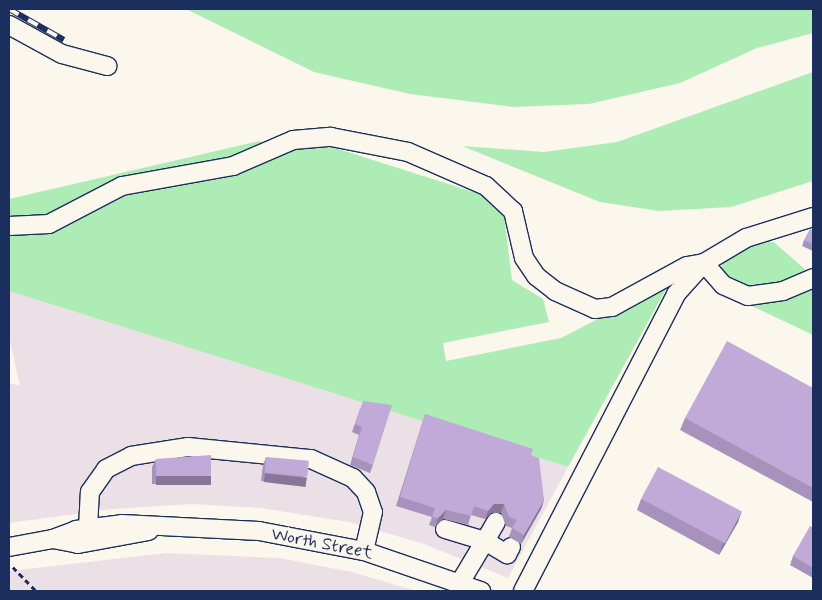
<!DOCTYPE html>
<style>
body{margin:0}
#map{position:relative;width:822px;height:600px;overflow:hidden;background:#fbf7ec;font-family:Mynerve,sans-serif}
div>[style]{position:absolute}
.built>*{inset:0;background:#eae0e6}
.green>*{inset:0;background:#adedb5}
.path>*{height:2.5px;margin-top:-1.25px;transform-origin:0;background:repeating-linear-gradient(90deg,#1b2f5e 0 5px,transparent 0 9px)}
.roads{filter:drop-shadow(1px 0 #1b2f5e) drop-shadow(-1px 0 #1b2f5e) drop-shadow(0 1px #1b2f5e) drop-shadow(0 -1px #1b2f5e)}
.minor>*{height:18px;margin:-9px;padding:0 9px;transform-origin:9px;border-radius:9px;background:#fbf7ec}
.rail>*{height:5.5px;margin-top:-2.75px;transform-origin:0;background:repeating-linear-gradient(90deg,#fbf7ec 0 11px,#1b2f5e 0 22px);box-sizing:border-box;border-block:1px solid #1b2f5e}
.wall>*{inset:0;background:#a692ba}
.shaded-wall>*{inset:0;background:#877797;transform-origin:0 0}
.building>*{inset:0;background:#c1aad8;transform-origin:0 0}
span{translate:-50% -50%;white-space:nowrap;text-align:center;line-height:1.15;-webkit-text-stroke:4px #fbf7ec;paint-order:stroke}
.street-label{font-size:18px;color:#1b2f5e}
.frame{position:absolute;inset:0;border:10px solid #1b2f5e;pointer-events:none}
</style>
<div id="map">
<div class="built">
<i style="clip-path:polygon(9px 291px,568px 467px,508px 578px,424px 544px,349px 522px,261px 508px,192px 504px,112px 509px,9px 523px,9px 383px,20px 386px,9px 336px)"></i>
<i style="clip-path:polygon(167px 553px,279px 558px,352px 572px,416px 591px,9px 591px,9px 571px)"></i>
</div>
<div class="green">
<i style="clip-path:polygon(186px 9px,813px 9px,813px 33px,757px 48px,680px 83px,589px 104px,513px 107px,410px 94px,314px 72px)"></i>
<i style="clip-path:polygon(813px 72px,813px 181px,731px 207px,659px 211px,600px 202px,462px 146px,544px 152px,617px 142px)"></i>
<i style="clip-path:polygon(259px 141px,288px 149px,329px 146px,486px 196px,504px 215px,512px 280px,543px 299px,549px 322px,443px 343px,446px 361px,561px 338px,670px 282px,568px 467px,9px 291px,9px 199px)"></i>
<i style="clip-path:polygon(764px 239px,775px 243px,808px 272px,785px 285px,747px 288px,729px 282px,720px 272px,724px 260px)"></i>
<i style="clip-path:polygon(813px 287px,813px 335px,750px 305px,804px 293px)"></i>
</div>
<div class="path">
<i style="left:13px;top:567px;width:33px;rotate:46deg"></i>
</div>
<div class="roads">
<div class="minor">
<i style="left:9px;top:25px;width:60px;rotate:28.7deg"></i>
<i style="left:62px;top:54px;width:47px;rotate:14.9deg"></i>
<i style="left:9px;top:226px;width:40px;rotate:-2.9deg"></i>
<i style="left:49px;top:224px;width:82px;rotate:-27.5deg"></i>
<i style="left:122px;top:186px;width:113px;rotate:-10.2deg"></i>
<i style="left:233px;top:166px;width:65px;rotate:-23.4deg"></i>
<i style="left:293px;top:140px;width:38px;rotate:-5deg"></i>
<i style="left:331px;top:137px;width:78px;rotate:11deg"></i>
<i style="left:408px;top:152px;width:85px;rotate:23.6deg"></i>
<i style="left:486px;top:186px;width:37px;rotate:43deg"></i>
<i style="left:513px;top:211px;width:48px;rotate:76.8deg"></i>
<i style="left:524px;top:258px;width:22px;rotate:56deg"></i>
<i style="left:536px;top:276px;width:24px;rotate:38deg"></i>
<i style="left:555px;top:291px;width:44px;rotate:24.2deg"></i>
<i style="left:595px;top:309px;width:17px;rotate:-7deg"></i>
<i style="left:612px;top:307px;width:85px;rotate:-28.7deg"></i>
<i style="left:687px;top:266px;width:17px;rotate:-10deg"></i>
<i style="left:704px;top:263px;width:29px;rotate:49deg"></i>
<i style="left:723px;top:285px;width:27px;rotate:24deg"></i>
<i style="left:748px;top:296px;width:35px;rotate:-8deg"></i>
<i style="left:783px;top:291px;width:33px;rotate:-23deg"></i>
<i style="left:88px;top:528px;width:36px;rotate:-87deg"></i>
<i style="left:90px;top:492px;width:28px;rotate:-55deg"></i>
<i style="left:106px;top:469px;width:28px;rotate:-27deg"></i>
<i style="left:131px;top:456px;width:58px;rotate:-9deg"></i>
<i style="left:188px;top:447px;width:124px;rotate:5.6deg"></i>
<i style="left:311px;top:459px;width:46px;rotate:24.3deg"></i>
<i style="left:353px;top:478px;width:19px;rotate:47deg"></i>
<i style="left:366px;top:492px;width:21px;rotate:71deg"></i>
<i style="left:373px;top:512px;width:40px;rotate:103deg"></i>
<i style="left:445px;top:529px;width:42px;rotate:16.7deg"></i>
<i style="left:485px;top:541px;width:22px;rotate:-60deg"></i>
<i style="left:53px;top:539px;width:25px;rotate:11deg"></i>
<i style="left:78px;top:544px;width:72px;rotate:-10.4deg"></i>
<i style="left:9px;top:547px;width:45px;rotate:-10.3deg"></i>
<i style="left:53px;top:539px;width:25px;rotate:-21deg"></i>
<i style="left:76px;top:530px;width:46px;rotate:-7.4deg"></i>
<i style="left:122px;top:524px;width:137px;rotate:2.9deg"></i>
<i style="left:259px;top:531px;width:107px;rotate:10.8deg"></i>
<i style="left:364px;top:551px;width:124px;rotate:18.9deg"></i>
<i style="left:461px;top:581px;width:47px;rotate:-59deg"></i>
<i style="left:485px;top:541px;width:26px;rotate:31deg"></i>
<i style="left:507px;top:554px;width:8px;rotate:-60deg"></i>
<i style="left:523px;top:591px;width:334px;rotate:-62.7deg"></i>
<i style="left:676px;top:294px;width:42px;rotate:-47.9deg"></i>
<i style="left:704px;top:263px;width:49px;rotate:-30.8deg"></i>
<i style="left:746px;top:238px;width:70px;rotate:-17.4deg"></i>
</div>
</div>
<div class="rail">
<i style="left:9px;top:9px;width:63px;rotate:29.4deg"></i>
</div>
<div class="wall">
<i style="clip-path:polygon(813px 231px,813px 251px,802px 246px,804px 240px)"></i>
<i style="clip-path:polygon(813px 388px,813px 502px,680px 430px,685px 418px)"></i>
<i style="clip-path:polygon(360px 409px,373px 465px,370px 473px,350px 465px,359px 435px,352px 432px)"></i>
<i style="clip-path:polygon(425px 414px,531px 455px,544px 500px,541px 509px,521px 544px,509px 537px,512px 528px,506px 526px,501px 513px,491px 513px,485px 519px,471px 515px,468px 525px,443px 519px,435px 527px,429px 525px,432px 517px,396px 506px)"></i>
<i style="clip-path:polygon(266px 457px,307px 478px,304px 486px,261px 481px,263px 465px)"></i>
<i style="clip-path:polygon(156px 459px,211px 476px,208px 484px,152px 484px,152px 467px)"></i>
<i style="clip-path:polygon(641px 499px,738px 522px,719px 555px,637px 510px)"></i>
<i style="clip-path:polygon(813px 528px,813px 578px,790px 565px,793px 556px)"></i>
</div>
<div class="shaded-wall">
<i style="left:265px;top:473px;width:42px;height:9px;rotate:7deg"></i>
<i style="left:156px;top:476px;width:55px;height:9px"></i>
<i style="clip-path:polygon(544px 500px,541px 509px,521px 544px,524px 535px)"></i>
<i style="clip-path:polygon(494px 504px,504px 504px,501px 513px,491px 513px,485px 519px,488px 511px)"></i>
<i style="clip-path:polygon(446px 510px,443px 519px,435px 527px,438px 518px)"></i>
<i style="clip-path:polygon(742px 511px,738px 522px,719px 555px,723px 544px)"></i>
</div>
<div class="building">
<i style="clip-path:polygon(810px 229px,813px 231px,813px 244px,804px 240px)"></i>
<i style="clip-path:polygon(727px 341px,813px 388px,813px 488px,685px 418px)"></i>
<i style="clip-path:polygon(363px 401px,392px 405px,373px 465px,353px 457px,362px 427px,355px 424px)"></i>
<i style="clip-path:polygon(425px 414px,533px 449px,531px 455px,539px 458px,544px 500px,524px 535px,512px 528px,517px 520px,509px 517px,504px 504px,494px 504px,488px 511px,474px 506px,471px 516px,446px 510px,438px 518px,432px 517px,435px 508px,400px 497px)"></i>
<i style="clip-path:polygon(211px 455px,211px 476px,156px 476px,156px 459px)"></i>
<i style="left:266px;top:457px;width:43px;height:16px;rotate:5deg"></i>
<i style="left:658px;top:467px;width:95px;height:36px;rotate:28deg"></i>
<i style="clip-path:polygon(810px 526px,813px 528px,813px 568px,793px 556px)"></i>
</div>
<div class="street-label">
<span style="left:322px;top:544px;rotate:11deg">Worth Street</span>
</div>
<div class="frame"></div>
</div>
